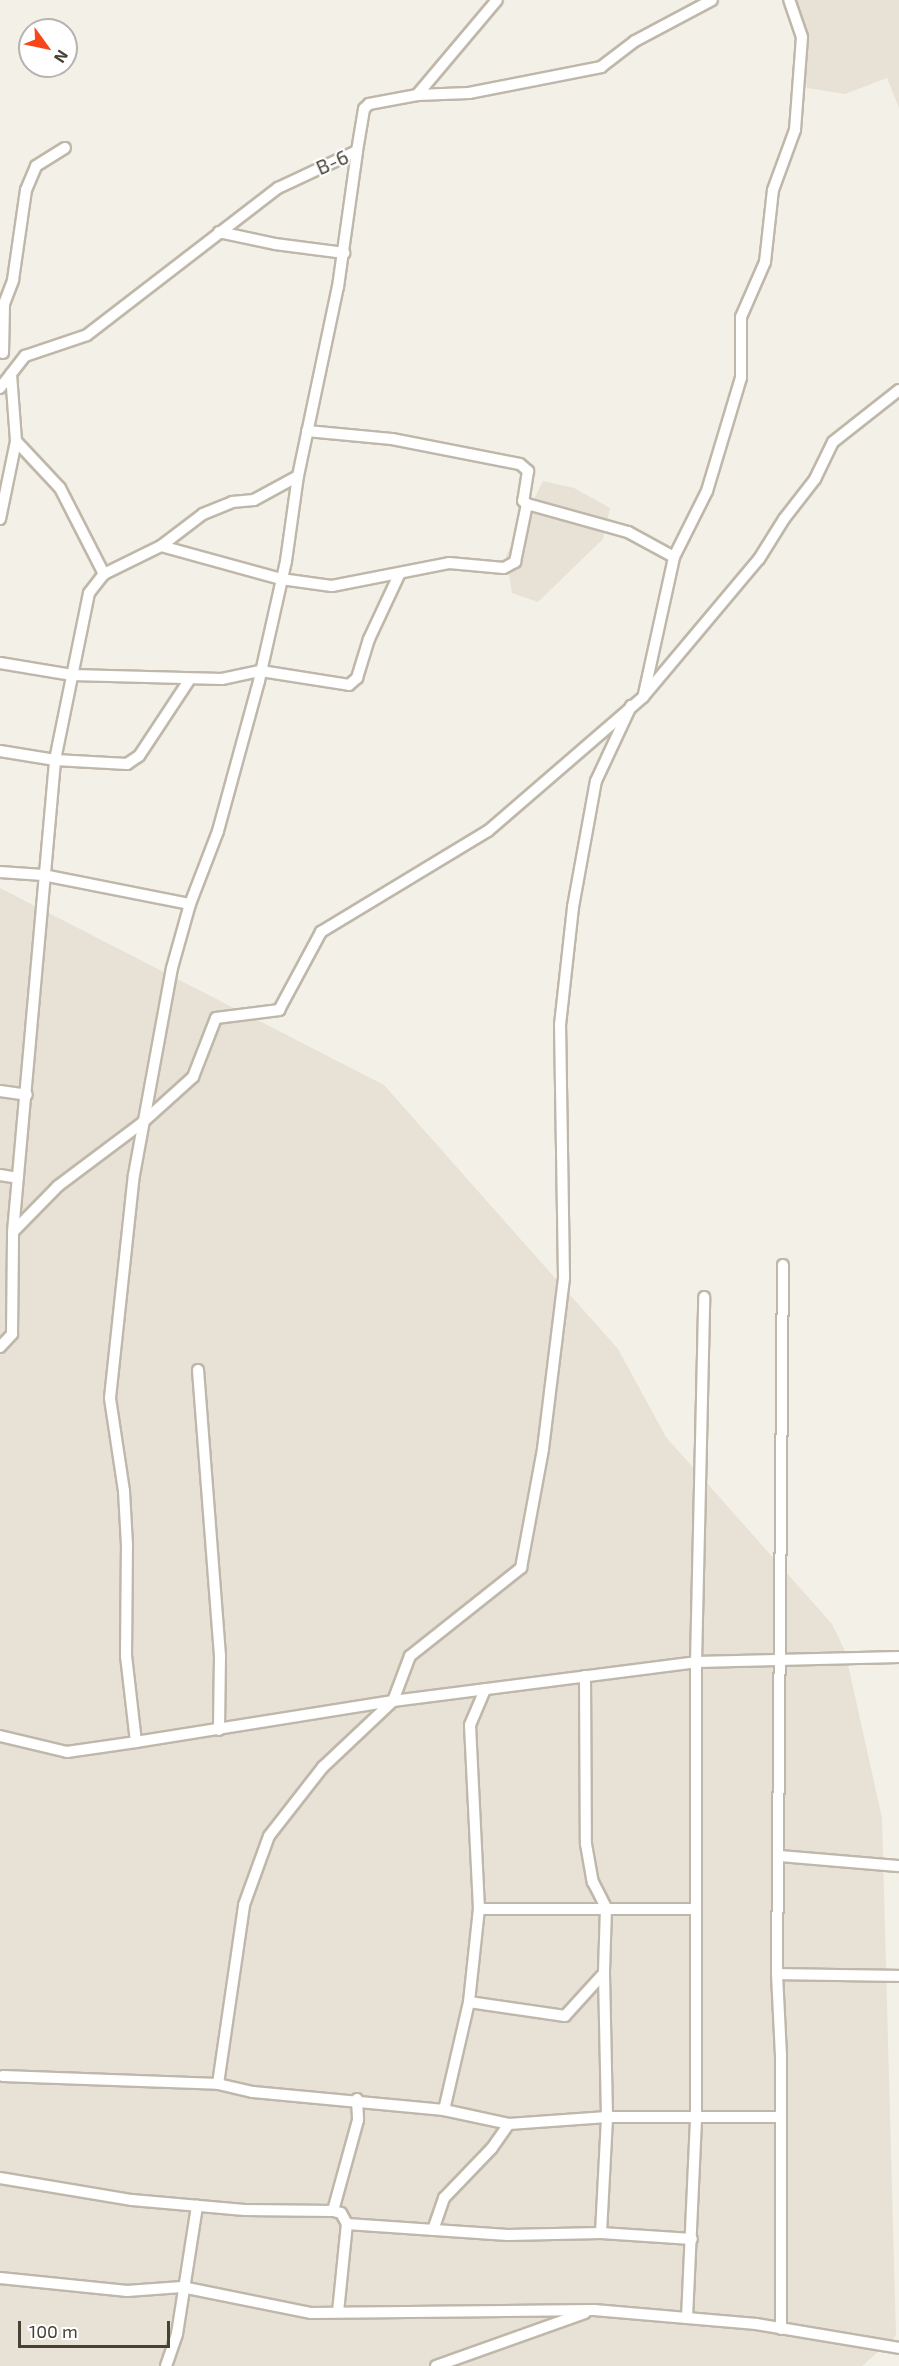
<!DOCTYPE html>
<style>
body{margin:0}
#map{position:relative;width:899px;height:2366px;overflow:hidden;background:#f3f0e7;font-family:"Exo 2",sans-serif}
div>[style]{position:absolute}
.residential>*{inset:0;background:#e7e2d5}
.roads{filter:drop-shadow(2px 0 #bfb8aa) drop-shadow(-2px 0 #bfb8aa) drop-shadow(0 2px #bfb8aa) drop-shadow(0 -2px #bfb8aa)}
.street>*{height:10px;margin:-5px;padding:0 5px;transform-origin:5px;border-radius:5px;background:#fff}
span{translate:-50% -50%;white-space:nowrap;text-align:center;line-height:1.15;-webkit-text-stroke:4.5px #fff;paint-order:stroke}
.street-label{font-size:20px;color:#464136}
.north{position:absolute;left:18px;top:18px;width:60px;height:60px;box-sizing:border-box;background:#fff;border:2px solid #b5b3af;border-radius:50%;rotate:123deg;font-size:16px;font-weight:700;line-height:24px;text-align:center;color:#464136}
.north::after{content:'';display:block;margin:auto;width:21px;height:27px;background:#f7461a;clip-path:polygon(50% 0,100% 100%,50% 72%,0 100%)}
.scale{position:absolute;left:18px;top:2321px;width:152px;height:27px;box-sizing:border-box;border:3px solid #464136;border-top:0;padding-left:8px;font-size:18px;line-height:21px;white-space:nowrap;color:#464136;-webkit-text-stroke:4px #fff;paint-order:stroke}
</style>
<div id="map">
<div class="residential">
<i style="clip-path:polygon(795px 0,899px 0,899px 108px,887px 78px,845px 94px,807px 88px)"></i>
<i style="clip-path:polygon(543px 481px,574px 488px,610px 508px,603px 539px,538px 602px,512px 593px,506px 556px)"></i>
<i style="clip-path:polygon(0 888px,384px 1085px,618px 1349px,666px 1437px,832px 1624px,845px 1651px,882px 1818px,896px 2336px,862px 2366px,0 2366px)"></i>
</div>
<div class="roads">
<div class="street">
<i style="left:417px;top:95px;width:124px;rotate:-49.9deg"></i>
<i style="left:219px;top:232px;width:57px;rotate:12.1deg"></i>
<i style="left:275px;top:244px;width:70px;rotate:7.4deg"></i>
<i style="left:3px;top:353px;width:49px;rotate:-88.8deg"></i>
<i style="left:4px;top:304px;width:26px;rotate:-69deg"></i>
<i style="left:13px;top:280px;width:91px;rotate:-81.8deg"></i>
<i style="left:26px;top:190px;width:26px;rotate:-67deg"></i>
<i style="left:36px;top:166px;width:34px;rotate:-32deg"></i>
<i style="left:11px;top:374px;width:67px;rotate:85.7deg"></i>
<i style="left:16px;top:441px;width:64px;rotate:46.9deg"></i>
<i style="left:60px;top:488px;width:97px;rotate:62.9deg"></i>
<i style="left:0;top:388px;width:41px;rotate:-52deg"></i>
<i style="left:25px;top:356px;width:65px;rotate:-18.7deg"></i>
<i style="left:87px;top:335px;width:241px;rotate:-37.6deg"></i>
<i style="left:278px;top:188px;width:87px;rotate:-25.1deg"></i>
<i style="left:357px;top:151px;width:43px;rotate:-80.5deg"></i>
<i style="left:364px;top:109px;width:7px;rotate:-45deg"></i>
<i style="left:369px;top:104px;width:49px;rotate:-10.6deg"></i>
<i style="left:417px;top:95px;width:52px;rotate:-2.2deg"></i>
<i style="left:469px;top:93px;width:135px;rotate:-11.1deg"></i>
<i style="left:601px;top:67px;width:43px;rotate:-37.4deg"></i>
<i style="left:635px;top:41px;width:87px;rotate:-28deg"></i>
<i style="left:307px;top:431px;width:85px;rotate:5.4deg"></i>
<i style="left:392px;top:439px;width:130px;rotate:11.1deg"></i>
<i style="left:520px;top:464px;width:11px;rotate:41deg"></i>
<i style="left:528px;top:471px;width:30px;rotate:99deg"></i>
<i style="left:523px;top:501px;width:5px;rotate:37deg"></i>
<i style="left:527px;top:504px;width:105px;rotate:15.5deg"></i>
<i style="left:628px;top:532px;width:52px;rotate:28.5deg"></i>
<i style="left:0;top:519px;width:80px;rotate:-78.4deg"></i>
<i style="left:161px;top:546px;width:124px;rotate:15.4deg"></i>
<i style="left:281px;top:579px;width:51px;rotate:7.8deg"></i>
<i style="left:332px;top:586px;width:119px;rotate:-11.1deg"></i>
<i style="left:449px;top:563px;width:55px;rotate:5.2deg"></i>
<i style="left:504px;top:568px;width:13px;rotate:-29deg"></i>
<i style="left:515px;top:562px;width:59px;rotate:-78.3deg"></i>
<i style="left:0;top:663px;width:73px;rotate:9.5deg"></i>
<i style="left:72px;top:675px;width:150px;rotate:1.5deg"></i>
<i style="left:222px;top:679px;width:40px;rotate:-12deg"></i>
<i style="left:261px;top:671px;width:89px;rotate:9deg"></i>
<i style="left:349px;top:685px;width:11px;rotate:-41deg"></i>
<i style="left:357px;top:678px;width:41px;rotate:-72.9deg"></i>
<i style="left:369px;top:639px;width:71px;rotate:-64.9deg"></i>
<i style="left:644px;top:694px;width:140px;rotate:-77.6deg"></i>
<i style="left:674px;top:557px;width:74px;rotate:-63.4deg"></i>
<i style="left:707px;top:491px;width:118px;rotate:-73.3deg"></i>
<i style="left:741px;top:378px;width:61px;rotate:-90deg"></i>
<i style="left:741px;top:317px;width:60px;rotate:-66.4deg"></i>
<i style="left:765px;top:262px;width:72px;rotate:-83.7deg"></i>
<i style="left:773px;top:190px;width:64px;rotate:-69.9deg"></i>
<i style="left:795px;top:130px;width:93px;rotate:-85.7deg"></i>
<i style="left:802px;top:37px;width:39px;rotate:-109deg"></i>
<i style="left:0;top:751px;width:56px;rotate:9.3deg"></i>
<i style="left:55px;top:760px;width:72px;rotate:3.2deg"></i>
<i style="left:127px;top:764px;width:14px;rotate:-34deg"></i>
<i style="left:139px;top:756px;width:92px;rotate:-56.5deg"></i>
<i style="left:0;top:872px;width:43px;rotate:4deg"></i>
<i style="left:43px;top:875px;width:150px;rotate:11.2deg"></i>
<i style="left:0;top:1091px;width:27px;rotate:8deg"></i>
<i style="left:0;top:1175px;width:18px;rotate:9deg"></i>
<i style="left:13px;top:1232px;width:474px;rotate:-84.9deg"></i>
<i style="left:55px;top:760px;width:170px;rotate:-78.5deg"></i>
<i style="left:89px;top:593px;width:24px;rotate:-52deg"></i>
<i style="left:104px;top:574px;width:64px;rotate:-26.2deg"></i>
<i style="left:161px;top:546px;width:53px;rotate:-37.3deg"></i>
<i style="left:203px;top:514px;width:31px;rotate:-22deg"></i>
<i style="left:232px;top:502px;width:22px;rotate:-5deg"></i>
<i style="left:254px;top:500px;width:50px;rotate:-28.6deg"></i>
<i style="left:0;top:1347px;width:18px;rotate:-47deg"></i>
<i style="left:12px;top:1334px;width:102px;rotate:-89.4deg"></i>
<i style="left:13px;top:1232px;width:64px;rotate:-45.6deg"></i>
<i style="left:58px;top:1186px;width:105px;rotate:-36.9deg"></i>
<i style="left:142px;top:1123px;width:69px;rotate:-42deg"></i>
<i style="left:193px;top:1077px;width:63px;rotate:-68.7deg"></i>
<i style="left:216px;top:1018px;width:64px;rotate:-7.2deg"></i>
<i style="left:279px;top:1010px;width:89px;rotate:-61.7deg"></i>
<i style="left:321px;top:932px;width:195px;rotate:-31.2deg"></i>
<i style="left:488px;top:831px;width:205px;rotate:-40.8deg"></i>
<i style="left:643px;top:697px;width:180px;rotate:-50deg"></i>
<i style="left:759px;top:559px;width:47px;rotate:-58deg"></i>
<i style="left:784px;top:519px;width:51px;rotate:-52.2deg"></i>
<i style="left:815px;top:479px;width:41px;rotate:-64.1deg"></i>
<i style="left:833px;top:442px;width:84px;rotate:-38.2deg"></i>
<i style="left:198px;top:1370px;width:287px;rotate:85.6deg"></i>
<i style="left:220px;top:1656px;width:74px;rotate:90.8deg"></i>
<i style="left:585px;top:1676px;width:168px;rotate:89.7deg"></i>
<i style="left:586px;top:1844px;width:39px;rotate:80deg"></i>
<i style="left:593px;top:1882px;width:29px;rotate:63deg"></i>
<i style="left:606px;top:1908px;width:65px;rotate:91.8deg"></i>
<i style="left:604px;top:1973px;width:58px;rotate:132.2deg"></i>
<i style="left:565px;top:2016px;width:97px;rotate:-171.7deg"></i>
<i style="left:469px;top:2002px;width:111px;rotate:103deg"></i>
<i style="left:444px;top:2110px;width:66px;rotate:12.2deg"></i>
<i style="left:509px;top:2124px;width:98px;rotate:-4.1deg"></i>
<i style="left:607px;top:2117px;width:174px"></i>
<i style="left:0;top:1736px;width:69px;rotate:13.4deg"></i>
<i style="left:67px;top:1752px;width:70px;rotate:-8.2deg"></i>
<i style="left:136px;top:1742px;width:87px;rotate:-96.6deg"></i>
<i style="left:126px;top:1656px;width:111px;rotate:-89.5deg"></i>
<i style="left:127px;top:1545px;width:54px;rotate:-93.2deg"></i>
<i style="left:124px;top:1491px;width:94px;rotate:-98.6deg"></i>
<i style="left:110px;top:1398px;width:224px;rotate:-83.9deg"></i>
<i style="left:134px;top:1175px;width:210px;rotate:-79.6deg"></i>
<i style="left:172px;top:968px;width:66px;rotate:-74.3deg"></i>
<i style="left:190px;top:904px;width:78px;rotate:-69deg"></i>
<i style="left:218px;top:831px;width:156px;rotate:-74.7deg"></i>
<i style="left:259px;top:681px;width:123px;rotate:-77.3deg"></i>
<i style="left:286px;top:561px;width:86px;rotate:-82deg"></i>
<i style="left:298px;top:476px;width:193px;rotate:-78.1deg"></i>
<i style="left:338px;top:287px;width:137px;rotate:-82deg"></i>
<i style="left:136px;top:1742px;width:260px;rotate:-9.1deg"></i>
<i style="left:393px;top:1701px;width:305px;rotate:-7.3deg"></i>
<i style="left:696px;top:1662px;width:203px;rotate:-1.4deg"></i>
<i style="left:779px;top:1856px;width:120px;rotate:4.8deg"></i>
<i style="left:479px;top:1909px;width:216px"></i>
<i style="left:777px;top:1974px;width:709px;rotate:-89.52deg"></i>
<i style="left:469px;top:2002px;width:94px;rotate:-83.9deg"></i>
<i style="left:479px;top:1909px;width:184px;rotate:-92.8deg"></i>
<i style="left:470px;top:1725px;width:39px;rotate:-67deg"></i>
<i style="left:3px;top:2076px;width:215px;rotate:2.1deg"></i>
<i style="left:218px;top:2084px;width:36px;rotate:13deg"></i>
<i style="left:253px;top:2092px;width:192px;rotate:5.4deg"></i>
<i style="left:218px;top:2084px;width:181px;rotate:-81.7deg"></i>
<i style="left:244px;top:1905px;width:73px;rotate:-70.1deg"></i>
<i style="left:269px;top:1836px;width:88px;rotate:-52deg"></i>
<i style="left:323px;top:1767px;width:96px;rotate:-43.3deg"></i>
<i style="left:393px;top:1701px;width:48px;rotate:-69.3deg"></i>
<i style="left:410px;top:1656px;width:142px;rotate:-38.4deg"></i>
<i style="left:521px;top:1568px;width:121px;rotate:-79.5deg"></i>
<i style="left:543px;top:1449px;width:173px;rotate:-83deg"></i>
<i style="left:564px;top:1277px;width:252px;rotate:-90.9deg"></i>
<i style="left:560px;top:1025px;width:119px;rotate:-83.7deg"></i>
<i style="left:573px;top:907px;width:128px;rotate:-79.7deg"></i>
<i style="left:596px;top:781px;width:83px;rotate:-65deg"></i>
<i style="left:357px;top:2099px;width:21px;rotate:87deg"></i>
<i style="left:358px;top:2120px;width:94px;rotate:105.4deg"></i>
<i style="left:333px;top:2211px;width:8px;rotate:14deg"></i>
<i style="left:341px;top:2213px;width:13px;rotate:61deg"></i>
<i style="left:347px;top:2224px;width:161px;rotate:3.9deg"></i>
<i style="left:508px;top:2235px;width:93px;rotate:-1.2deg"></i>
<i style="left:601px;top:2233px;width:91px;rotate:3.8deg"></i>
<i style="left:0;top:2178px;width:134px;rotate:9.5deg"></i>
<i style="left:132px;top:2200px;width:113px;rotate:5.1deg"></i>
<i style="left:245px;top:2210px;width:88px;rotate:0.7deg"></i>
<i style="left:433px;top:2230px;width:34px;rotate:-71deg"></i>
<i style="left:444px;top:2198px;width:69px;rotate:-46.2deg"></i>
<i style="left:492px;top:2148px;width:29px;rotate:-55deg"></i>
<i style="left:601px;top:2233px;width:116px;rotate:-87deg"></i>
<i style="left:607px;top:2117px;width:144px;rotate:-91.2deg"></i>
<i style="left:0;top:2278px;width:128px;rotate:5.8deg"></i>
<i style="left:127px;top:2291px;width:55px;rotate:-4.2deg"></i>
<i style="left:182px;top:2287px;width:132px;rotate:11.4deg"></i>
<i style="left:311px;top:2313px;width:283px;rotate:-0.6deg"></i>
<i style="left:594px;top:2310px;width:163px;rotate:4.9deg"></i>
<i style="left:756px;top:2324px;width:145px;rotate:9.5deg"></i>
<i style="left:338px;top:2312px;width:88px;rotate:-84.2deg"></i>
<i style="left:687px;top:2318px;width:201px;rotate:-87.4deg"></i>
<i style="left:696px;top:2117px;width:455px;rotate:-90deg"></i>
<i style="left:696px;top:1662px;width:365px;rotate:-88.7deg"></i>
<i style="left:781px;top:2329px;width:273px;rotate:-90deg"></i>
<i style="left:781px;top:2056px;width:82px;rotate:-92.8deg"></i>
<i style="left:777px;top:1974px;width:122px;rotate:0.9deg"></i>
<i style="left:166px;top:2366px;width:34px;rotate:-71deg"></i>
<i style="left:177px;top:2334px;width:130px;rotate:-81.1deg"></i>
<i style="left:436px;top:2366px;width:158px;rotate:-19.6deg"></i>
</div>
</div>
<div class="street-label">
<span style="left:332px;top:162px;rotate:-24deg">B-6</span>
</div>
<div class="north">N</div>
<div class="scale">100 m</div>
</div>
